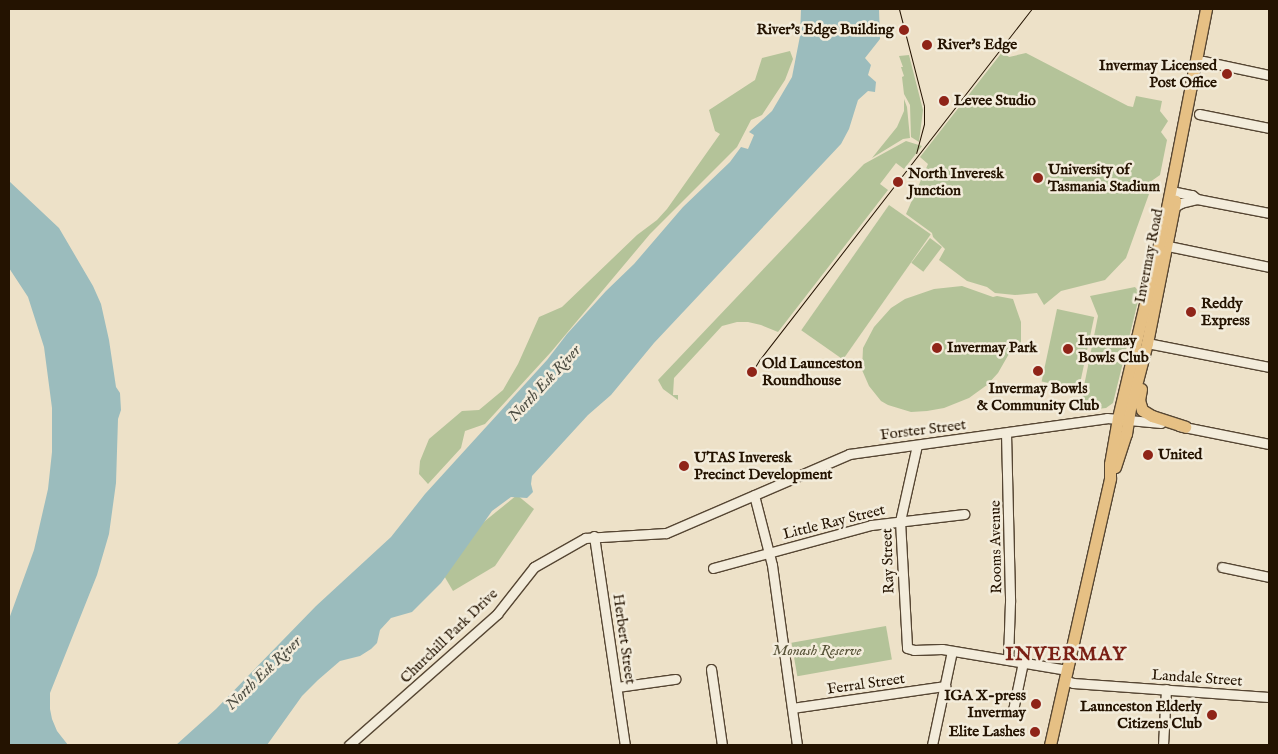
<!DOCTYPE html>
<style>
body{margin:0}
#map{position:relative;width:1278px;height:754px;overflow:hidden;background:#ede1c8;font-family:"IM FELL English",serif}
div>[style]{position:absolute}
.green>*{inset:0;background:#b4c399;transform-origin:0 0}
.water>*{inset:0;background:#9bbcbd}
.roads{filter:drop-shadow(1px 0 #564633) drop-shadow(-1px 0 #564633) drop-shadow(0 1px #564633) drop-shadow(0 -1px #564633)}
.minor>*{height:9px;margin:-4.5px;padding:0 4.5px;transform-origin:4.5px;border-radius:4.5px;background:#f3ecdb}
.major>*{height:11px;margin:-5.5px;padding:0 5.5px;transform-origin:5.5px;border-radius:5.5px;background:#e6c084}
.tram>*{height:1px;margin:-0.5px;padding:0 0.5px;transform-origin:0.5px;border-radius:0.5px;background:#241301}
.dots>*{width:14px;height:14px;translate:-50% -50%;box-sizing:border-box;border:2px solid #f3ecdb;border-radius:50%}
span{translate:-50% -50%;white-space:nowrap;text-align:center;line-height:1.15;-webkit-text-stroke:5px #f3ecdb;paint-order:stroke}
.poi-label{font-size:15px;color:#241301;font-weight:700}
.right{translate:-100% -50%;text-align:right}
.left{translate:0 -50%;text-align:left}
.street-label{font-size:15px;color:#241301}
.park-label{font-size:15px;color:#565136;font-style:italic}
.water-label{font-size:16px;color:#4e4e43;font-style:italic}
.district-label{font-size:20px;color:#7a1f14;font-weight:700;letter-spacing:1px}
.frame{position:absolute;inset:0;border:10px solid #241301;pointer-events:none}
</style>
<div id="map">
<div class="green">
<i style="clip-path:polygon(790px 51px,793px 59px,785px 80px,762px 115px,751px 120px,737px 147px,650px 234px,551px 352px,485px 424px,465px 431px,461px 448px,428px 484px,419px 474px,420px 461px,429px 439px,462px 411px,479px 410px,503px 390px,518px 364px,539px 317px,562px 307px,637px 235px,657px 220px,667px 209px,720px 134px,715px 131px,709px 110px,755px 80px,762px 58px)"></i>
<i style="clip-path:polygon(1003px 51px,1009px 57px,1026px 53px,1128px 106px,1133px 107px,1136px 96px,1162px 101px,1160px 111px,1168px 121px,1161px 132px,1167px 140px,1160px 175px,1150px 182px,1149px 194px,1126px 258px,1105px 280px,1061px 291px,1044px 305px,1037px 293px,1015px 295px,995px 293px,987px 287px,967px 281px,939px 260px,945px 249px,933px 237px,932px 233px,906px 214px,928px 164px,920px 157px)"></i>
<i style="clip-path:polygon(909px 55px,923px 110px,919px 142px,911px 137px,910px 105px,904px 94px,902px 77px,904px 76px,901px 67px,903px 67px,899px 56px)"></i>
<i style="clip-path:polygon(904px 99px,907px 107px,910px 138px,903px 139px,872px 158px,897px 127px,904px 111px)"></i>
<i style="clip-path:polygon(906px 141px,922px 146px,904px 169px,896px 163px,880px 184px,888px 190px,778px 332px,761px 325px,748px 322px,737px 322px,722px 326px,674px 378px,673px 395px,678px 395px,678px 400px,663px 389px,658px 380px,831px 198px,864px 164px)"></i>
<i style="left:889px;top:205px;width:51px;height:153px;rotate:35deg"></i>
<i style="left:930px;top:238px;width:15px;height:31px;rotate:37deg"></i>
<i style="clip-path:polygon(962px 286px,993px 297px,997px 296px,1013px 299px,1021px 322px,1021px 353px,1010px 352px,998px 373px,987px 385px,969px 398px,944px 408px,927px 411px,911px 412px,888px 405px,881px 401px,869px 386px,862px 370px,863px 348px,874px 327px,891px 308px,905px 299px,934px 289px)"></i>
<i style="clip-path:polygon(1135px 287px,1140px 293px,1113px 403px,1106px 408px,1079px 411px,1098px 316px,1090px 296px)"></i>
<i style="left:1057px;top:309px;width:38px;height:74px;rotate:12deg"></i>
<i style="clip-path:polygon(517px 495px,534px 509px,495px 566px,453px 591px,443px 574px,480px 525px)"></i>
<i style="left:886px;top:626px;width:34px;height:96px;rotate:80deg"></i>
</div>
<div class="water">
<i style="clip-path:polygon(801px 9px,879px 9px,880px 39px,865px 58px,871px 65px,868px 75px,876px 82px,875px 92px,868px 91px,858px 100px,849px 129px,841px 144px,654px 343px,611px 395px,588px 415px,532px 476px,531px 484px,533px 492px,527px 498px,511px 497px,492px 511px,441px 583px,412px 612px,391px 618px,380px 630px,377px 643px,371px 649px,360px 656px,340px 661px,318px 680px,302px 696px,267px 745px,176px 745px,216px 709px,316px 606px,391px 537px,425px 494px,547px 360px,567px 334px,606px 291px,634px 264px,683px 207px,730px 162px,741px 147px,748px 149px,754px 135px,749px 132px,772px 111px,792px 77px,800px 36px)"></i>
<i style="clip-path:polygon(9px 181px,59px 228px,93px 286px,101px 304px,109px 340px,116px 387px,120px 393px,121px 410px,118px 419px,116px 483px,109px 534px,97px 575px,50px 693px,50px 709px,52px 719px,57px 731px,68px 745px,9px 745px,9px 619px,34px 550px,48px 489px,52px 452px,52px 408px,44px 347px,28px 297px,9px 268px)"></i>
</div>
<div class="roads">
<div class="minor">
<i style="left:1203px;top:61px;width:67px;rotate:12deg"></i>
<i style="left:1199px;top:114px;width:71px;rotate:11.3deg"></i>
<i style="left:1176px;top:192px;width:16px;rotate:11deg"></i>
<i style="left:1192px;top:195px;width:6px;rotate:39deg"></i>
<i style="left:1197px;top:199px;width:73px;rotate:11deg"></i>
<i style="left:1174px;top:207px;width:8px;rotate:-30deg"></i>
<i style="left:1181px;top:203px;width:16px;rotate:-14deg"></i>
<i style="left:1168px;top:246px;width:103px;rotate:11.7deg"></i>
<i style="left:1147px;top:343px;width:124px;rotate:11.1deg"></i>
<i style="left:1179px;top:426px;width:92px;rotate:11.3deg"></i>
<i style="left:1006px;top:433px;width:169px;rotate:88.6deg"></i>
<i style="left:1010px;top:602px;width:58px;rotate:92deg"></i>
<i style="left:917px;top:445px;width:78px;rotate:102.6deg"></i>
<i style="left:900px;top:521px;width:127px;rotate:86.8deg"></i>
<i style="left:907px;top:648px;width:7px;rotate:16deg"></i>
<i style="left:914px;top:650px;width:28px;rotate:-2deg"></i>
<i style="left:942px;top:649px;width:127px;rotate:9.5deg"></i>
<i style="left:754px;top:495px;width:72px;rotate:75.6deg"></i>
<i style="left:772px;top:565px;width:182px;rotate:82.1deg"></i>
<i style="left:594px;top:536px;width:211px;rotate:81.6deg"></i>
<i style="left:1222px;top:567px;width:48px;rotate:12deg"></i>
<i style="left:713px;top:568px;width:164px;rotate:-15.2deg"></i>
<i style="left:871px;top:525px;width:94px;rotate:-6.7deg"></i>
<i style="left:711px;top:669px;width:77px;rotate:81.8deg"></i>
<i style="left:1064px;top:680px;width:9px;rotate:18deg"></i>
<i style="left:1073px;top:683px;width:196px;rotate:4.1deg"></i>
<i style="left:617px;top:687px;width:59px;rotate:-7.9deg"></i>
<i style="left:792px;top:708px;width:155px;rotate:-8.2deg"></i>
<i style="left:1013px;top:710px;width:49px;rotate:-78.2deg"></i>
<i style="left:349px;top:745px;width:198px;rotate:-41.5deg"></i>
<i style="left:497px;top:614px;width:60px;rotate:-51.8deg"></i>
<i style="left:534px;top:567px;width:59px;rotate:-29.6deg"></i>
<i style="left:585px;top:538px;width:81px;rotate:-3.5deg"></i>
<i style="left:666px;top:533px;width:199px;rotate:-23.3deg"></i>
<i style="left:849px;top:454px;width:260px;rotate:-7.9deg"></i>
<i style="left:1107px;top:418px;width:54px;rotate:5.3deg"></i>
<i style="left:932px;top:745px;width:96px;rotate:-78deg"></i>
<i style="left:1163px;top:745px;width:56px;rotate:-86.9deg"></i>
</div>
<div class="major">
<i style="left:1141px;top:389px;width:11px;rotate:100deg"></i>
<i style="left:1139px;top:400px;width:10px;rotate:73deg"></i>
<i style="left:1142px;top:410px;width:12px;rotate:31deg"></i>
<i style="left:1152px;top:416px;width:35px;rotate:18deg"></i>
<i style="left:1115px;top:467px;width:35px;rotate:-72deg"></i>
<i style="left:1126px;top:434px;width:30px;rotate:-81deg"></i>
<i style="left:1131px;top:404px;width:63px;rotate:-75.3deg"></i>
<i style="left:1147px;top:343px;width:145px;rotate:-78.8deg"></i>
<i style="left:1050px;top:745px;width:274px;rotate:-77.3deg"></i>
<i style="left:1110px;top:478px;width:14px;rotate:-90deg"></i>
<i style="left:1110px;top:464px;width:47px;rotate:-80.1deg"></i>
<i style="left:1118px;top:418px;width:200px;rotate:-76.7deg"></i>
<i style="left:1164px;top:223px;width:218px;rotate:-78.9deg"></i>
</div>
</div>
<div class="tram">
<i style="left:899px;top:9px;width:100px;rotate:75.5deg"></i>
<i style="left:924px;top:106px;width:18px;rotate:90deg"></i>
<i style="left:924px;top:124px;width:30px;rotate:105deg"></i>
<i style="left:749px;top:377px;width:21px;rotate:-59deg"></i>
<i style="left:760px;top:359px;width:443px;rotate:-52.2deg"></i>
</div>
<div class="dots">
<i style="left:904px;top:30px;background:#8f2418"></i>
<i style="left:927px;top:45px;background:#8f2418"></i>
<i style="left:1227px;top:74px;background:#8f2418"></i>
<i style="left:944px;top:101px;background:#8f2418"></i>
<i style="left:1038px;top:178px;background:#8f2418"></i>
<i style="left:898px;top:182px;background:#8f2418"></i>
<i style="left:1191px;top:312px;background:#8f2418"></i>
<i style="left:937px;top:348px;background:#8f2418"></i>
<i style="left:1068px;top:349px;background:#8f2418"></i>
<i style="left:1038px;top:371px;background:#8f2418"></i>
<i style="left:752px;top:372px;background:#8f2418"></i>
<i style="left:1148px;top:455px;background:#8f2418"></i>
<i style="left:684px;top:466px;background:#8f2418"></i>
<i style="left:1036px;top:704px;background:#8f2418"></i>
<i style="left:1212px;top:715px;background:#8f2418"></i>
<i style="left:1035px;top:732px;background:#8f2418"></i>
</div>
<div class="poi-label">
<span class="right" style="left:894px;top:30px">River's Edge Building</span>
<span class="left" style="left:937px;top:45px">River's Edge</span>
<span class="right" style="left:1217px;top:74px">Invermay Licensed<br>Post Office</span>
<span class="left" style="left:954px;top:101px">Levee Studio</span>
<span class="left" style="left:1048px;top:178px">University of<br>Tasmania Stadium</span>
<span class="left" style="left:908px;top:182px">North Inveresk<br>Junction</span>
<span class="left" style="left:1201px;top:312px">Reddy<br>Express</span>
<span class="left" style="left:1078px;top:349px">Invermay<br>Bowls Club</span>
<span class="left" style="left:947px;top:348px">Invermay Park</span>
<span class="left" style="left:762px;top:372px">Old Launceston<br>Roundhouse</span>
<span style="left:1038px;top:397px">Invermay Bowls<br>&amp; Community Club</span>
<span class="left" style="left:1158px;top:455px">United</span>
<span class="left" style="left:694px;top:466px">UTAS Inveresk<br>Precinct Development</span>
<span class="right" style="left:1026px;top:704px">IGA X-press<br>Invermay</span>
<span class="right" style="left:1202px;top:715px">Launceston Elderly<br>Citizens Club</span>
<span class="right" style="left:1025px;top:732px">Elite Lashes</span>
</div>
<div class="street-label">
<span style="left:1149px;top:256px;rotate:-79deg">Invermay Road</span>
<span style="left:923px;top:430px;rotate:-7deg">Forster Street</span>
<span style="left:834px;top:522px;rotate:-14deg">Little Ray Street</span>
<span style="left:996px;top:547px;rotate:-91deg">Rooms Avenue</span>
<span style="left:888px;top:561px;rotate:-92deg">Ray Street</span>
<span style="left:449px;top:636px;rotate:-44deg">Churchill Park Drive</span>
<span style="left:624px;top:639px;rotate:82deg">Herbert Street</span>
<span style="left:1197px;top:678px;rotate:4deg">Landale Street</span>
<span style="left:866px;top:684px;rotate:-8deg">Ferral Street</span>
</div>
<div class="park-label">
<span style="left:817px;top:651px">Monash Reserve</span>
</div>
<div class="water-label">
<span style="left:545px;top:384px;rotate:-47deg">North Esk River</span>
<span style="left:264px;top:674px;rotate:-44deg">North Esk River</span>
</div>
<div class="district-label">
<span style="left:1066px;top:654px">INVERMAY</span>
</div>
<div class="frame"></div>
</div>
